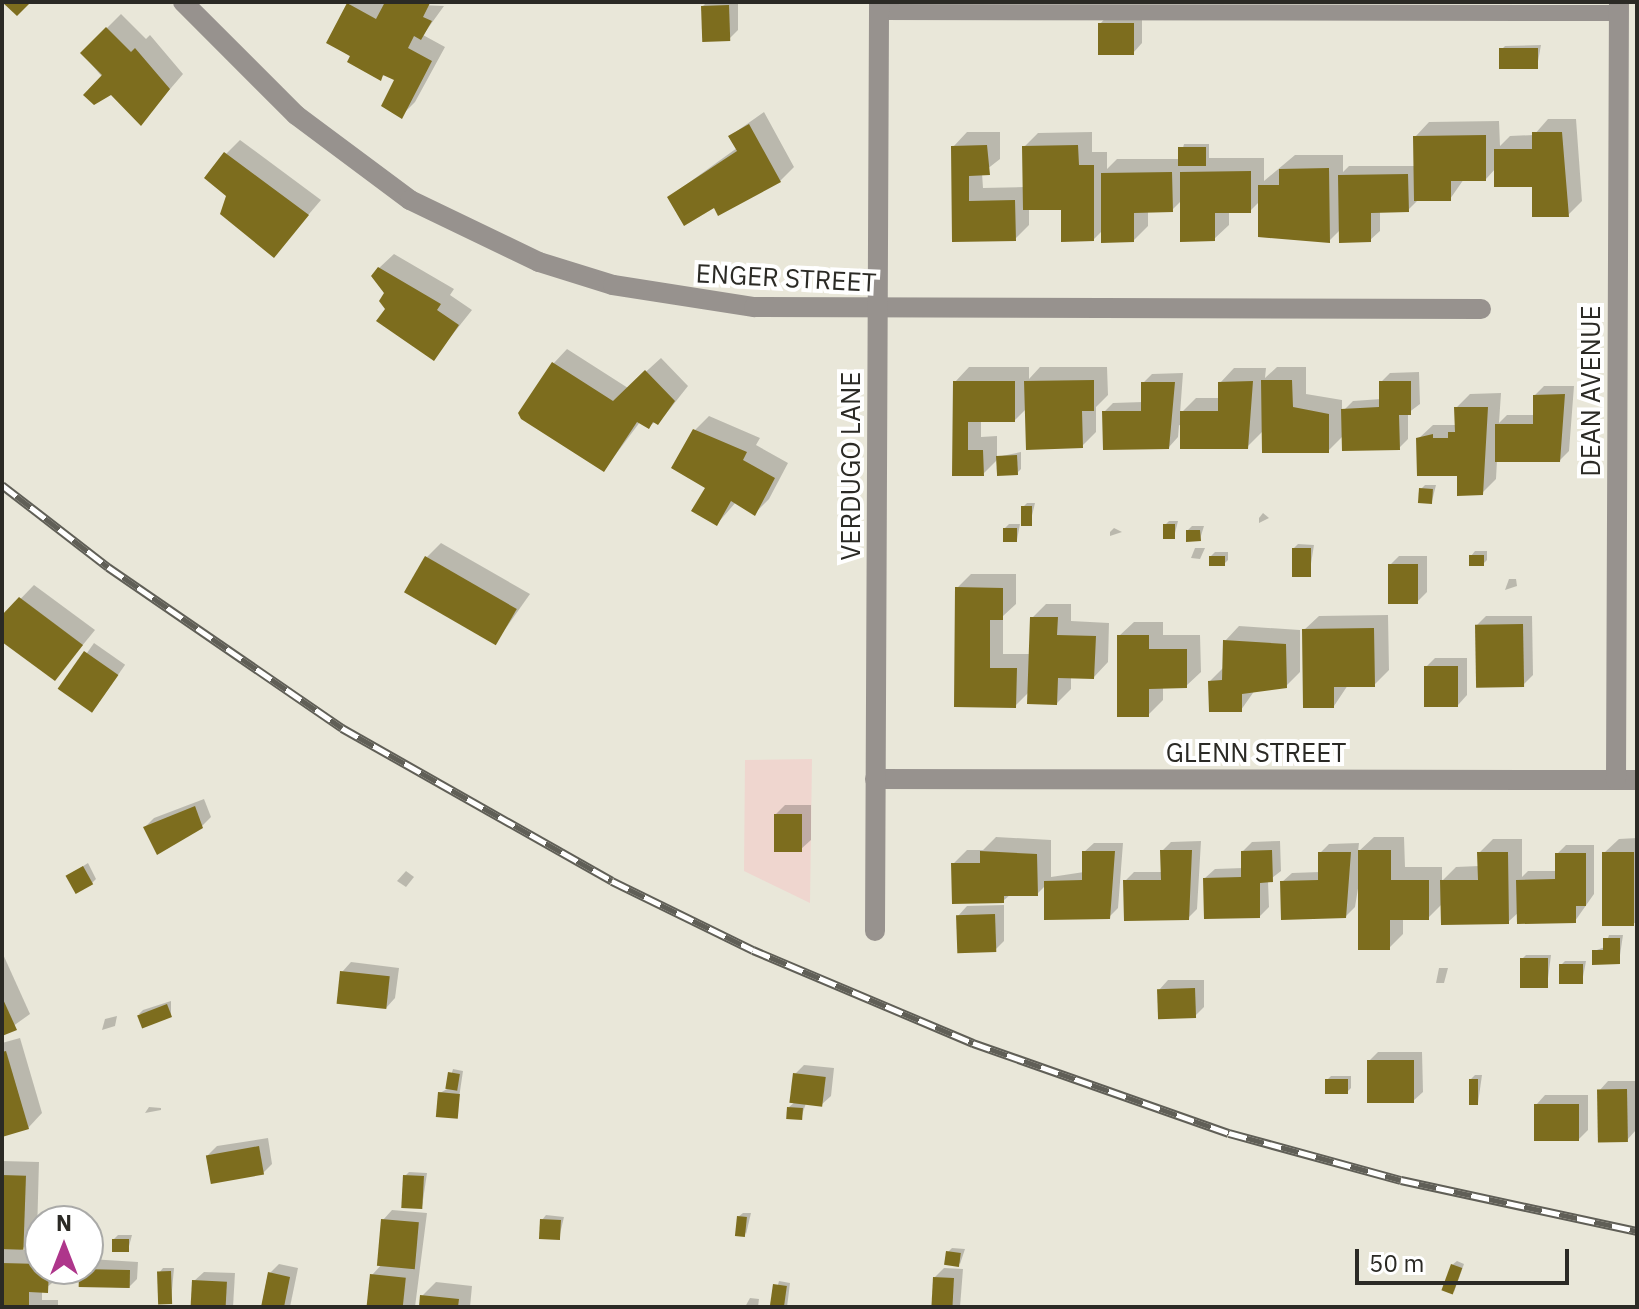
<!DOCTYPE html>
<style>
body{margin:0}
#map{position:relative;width:1639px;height:1309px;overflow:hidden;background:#e9e7d9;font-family:"IBM Plex Sans",sans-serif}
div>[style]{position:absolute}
.industrial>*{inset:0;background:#efd6cf}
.shadow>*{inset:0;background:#0003;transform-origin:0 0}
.building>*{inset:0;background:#7d6d1e;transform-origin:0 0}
.service>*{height:16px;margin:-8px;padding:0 8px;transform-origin:8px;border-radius:8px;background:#97928e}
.minor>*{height:20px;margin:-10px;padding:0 10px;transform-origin:10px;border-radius:10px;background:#97928e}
.tertiary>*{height:20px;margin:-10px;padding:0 10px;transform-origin:10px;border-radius:10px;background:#97928e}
.rail>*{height:9px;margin-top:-4.5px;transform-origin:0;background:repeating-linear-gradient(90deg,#fff 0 18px,#605f57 0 36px);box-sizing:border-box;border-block:2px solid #605f57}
span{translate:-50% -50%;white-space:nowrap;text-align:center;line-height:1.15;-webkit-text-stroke:8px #fff;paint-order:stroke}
.street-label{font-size:26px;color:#2b2a25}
.frame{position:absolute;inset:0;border:4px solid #2b2a25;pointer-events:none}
.north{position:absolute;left:24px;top:1205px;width:80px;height:80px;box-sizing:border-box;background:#fff;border:2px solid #aaaaa8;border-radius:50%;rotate:0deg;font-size:22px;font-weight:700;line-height:32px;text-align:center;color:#2b2a25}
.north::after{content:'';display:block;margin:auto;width:28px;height:36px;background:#ae368b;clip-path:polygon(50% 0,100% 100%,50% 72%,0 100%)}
.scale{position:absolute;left:1355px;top:1249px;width:214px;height:36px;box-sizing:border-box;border:4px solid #2b2a25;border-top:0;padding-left:10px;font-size:24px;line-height:28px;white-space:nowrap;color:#2b2a25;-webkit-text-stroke:6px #fff;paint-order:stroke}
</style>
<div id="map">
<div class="industrial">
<i style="clip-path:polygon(812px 759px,810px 903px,744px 871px,745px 760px)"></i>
</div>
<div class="shadow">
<i style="clip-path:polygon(351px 2px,444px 6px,423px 35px,445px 47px,415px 102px,401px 116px,397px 79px,385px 74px,381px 78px,329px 42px)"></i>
<i style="clip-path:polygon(707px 2px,738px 2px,738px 30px,729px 39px,703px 6px)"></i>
<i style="clip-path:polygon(121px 14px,146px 39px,150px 35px,183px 74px,141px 123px,82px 53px)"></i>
<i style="clip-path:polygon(1109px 14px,1142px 14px,1142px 43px,1133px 53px,1100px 24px)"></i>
<i style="clip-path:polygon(1541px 45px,1537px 67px,1501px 50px,1505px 46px)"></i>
<i style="clip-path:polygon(764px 112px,794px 167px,780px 181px,715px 206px,669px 197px,737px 148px,730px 136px)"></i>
<i style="clip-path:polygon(1548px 119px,1576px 119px,1582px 201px,1568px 215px,1534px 185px,1496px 168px,1486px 179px,1464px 179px,1450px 199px,1417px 201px,1408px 210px,1380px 211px,1380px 231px,1370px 240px,1340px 230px,1329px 241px,1260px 201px,1250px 211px,1229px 211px,1229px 225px,1214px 239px,1182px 200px,1172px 210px,1148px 211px,1148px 226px,1134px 240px,1103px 230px,1094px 239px,1063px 208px,1029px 208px,1029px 225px,1015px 239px,954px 240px,953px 147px,967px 132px,1000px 132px,1000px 159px,982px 173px,983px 188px,1025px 187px,1024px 147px,1038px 133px,1092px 132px,1092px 152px,1107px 152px,1107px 169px,1117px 159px,1180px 159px,1184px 144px,1209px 144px,1209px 158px,1264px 158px,1264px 181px,1295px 155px,1343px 155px,1343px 172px,1349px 166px,1415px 166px,1415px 137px,1429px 122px,1499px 121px,1500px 146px,1510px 136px,1534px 135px)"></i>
<i style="clip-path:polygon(240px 140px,321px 200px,274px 255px,228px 195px,226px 154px)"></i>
<i style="clip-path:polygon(394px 254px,454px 289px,450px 295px,472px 310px,433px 359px,387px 309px,379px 268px)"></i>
<i style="clip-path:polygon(567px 349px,628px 388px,661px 358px,688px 386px,665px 415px,648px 427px,640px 422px,604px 470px,553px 364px)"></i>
<i style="clip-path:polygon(969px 367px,1029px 367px,1029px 379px,1040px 367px,1107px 367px,1108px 395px,1096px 407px,1096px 432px,1082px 446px,1027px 408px,1015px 420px,981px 420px,981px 437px,997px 436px,997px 457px,1021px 452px,1021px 469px,1017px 473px,998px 459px,983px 474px,954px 474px,955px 382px)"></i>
<i style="clip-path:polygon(1277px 367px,1306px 367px,1306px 394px,1342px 400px,1342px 412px,1353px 401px,1381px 399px,1381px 382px,1390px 373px,1419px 372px,1420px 404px,1408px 413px,1408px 439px,1399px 448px,1344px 435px,1328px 451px,1263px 431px,1247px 447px,1179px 425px,1178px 437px,1169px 447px,1104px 412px,1113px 403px,1143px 402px,1143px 383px,1152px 374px,1183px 373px,1180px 414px,1196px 398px,1220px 398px,1220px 383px,1234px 368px,1266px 368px,1265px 378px)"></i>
<i style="clip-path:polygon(1544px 386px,1574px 386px,1569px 451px,1560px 460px,1497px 460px,1496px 479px,1482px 493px,1418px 439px,1433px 425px,1456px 425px,1456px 408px,1470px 394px,1501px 393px,1499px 423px,1507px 415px,1535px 415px,1535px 395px)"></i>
<i style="clip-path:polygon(709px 416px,760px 438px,756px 445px,788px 463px,769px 499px,755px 513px,736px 502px,717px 524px,695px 430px)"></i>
<i style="clip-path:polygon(1425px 485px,1436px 485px,1432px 501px,1421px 489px)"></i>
<i style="clip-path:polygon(1027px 503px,1035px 503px,1030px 524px,1023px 507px)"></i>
<i style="clip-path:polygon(1263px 513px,1269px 518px,1259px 523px,1259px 518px)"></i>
<i style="clip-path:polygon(1169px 521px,1178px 521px,1174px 537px,1165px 525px)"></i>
<i style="clip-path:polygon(1009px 524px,1020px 524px,1017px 540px,1005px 528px)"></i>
<i style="clip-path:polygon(1192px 526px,1204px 526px,1200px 539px,1188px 530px)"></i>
<i style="clip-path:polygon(1114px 528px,1122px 532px,1110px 536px,1110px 532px)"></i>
<i style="clip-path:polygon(441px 543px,530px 594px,496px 642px,427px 557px)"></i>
<i style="clip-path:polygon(1298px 544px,1314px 545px,1309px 576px,1294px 548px)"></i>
<i style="clip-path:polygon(1195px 548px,1205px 548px,1200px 559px,1191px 558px)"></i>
<i style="clip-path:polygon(1475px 551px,1487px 551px,1487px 560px,1483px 564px,1471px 556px)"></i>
<i style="clip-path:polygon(1215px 552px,1228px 552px,1228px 560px,1224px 564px,1211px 556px)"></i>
<i style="clip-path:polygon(1399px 556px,1427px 556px,1427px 592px,1418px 601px,1390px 565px)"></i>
<i style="clip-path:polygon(971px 574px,1016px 574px,1016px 604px,1003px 616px,1003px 654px,1031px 654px,1032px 618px,1046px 604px,1071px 604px,1071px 621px,1109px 623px,1108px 662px,1094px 677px,1071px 676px,1071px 689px,1057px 703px,1029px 692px,1015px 706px,956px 705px,957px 588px)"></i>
<i style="clip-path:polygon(1509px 579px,1516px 579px,1517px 586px,1505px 590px)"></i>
<i style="clip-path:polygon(34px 585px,95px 630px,55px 679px,2px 639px,2px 618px)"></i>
<i style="clip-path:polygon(1388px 615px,1389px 670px,1374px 685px,1348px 685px,1334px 706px,1304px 630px,1319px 616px)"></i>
<i style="clip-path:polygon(1486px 616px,1532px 616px,1533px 675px,1523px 685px,1477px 625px)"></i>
<i style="clip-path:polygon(1134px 622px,1163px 622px,1163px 635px,1200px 635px,1201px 672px,1186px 686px,1163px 686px,1163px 700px,1148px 715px,1119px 636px)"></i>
<i style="clip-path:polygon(1239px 626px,1300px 630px,1300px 672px,1286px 686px,1255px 690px,1241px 710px,1210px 681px,1224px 667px,1225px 641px)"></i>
<i style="left:94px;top:643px;width:38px;height:56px;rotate:35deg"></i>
<i style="clip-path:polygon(1435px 658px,1467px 658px,1467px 695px,1458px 705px,1426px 667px)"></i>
<i style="clip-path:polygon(204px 799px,211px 817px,202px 826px,145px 827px,154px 818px)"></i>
<i style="clip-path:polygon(785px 805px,811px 805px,811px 840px,801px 849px,776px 814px)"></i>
<i style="clip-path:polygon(996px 837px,1051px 840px,1051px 877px,1084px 872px,1084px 852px,1094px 843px,1123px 843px,1118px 908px,1109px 917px,1046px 885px,1037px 894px,1011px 894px,1003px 901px,953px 864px,967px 850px,983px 850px)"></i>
<i style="clip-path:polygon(1374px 837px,1404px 837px,1405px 867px,1442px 867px,1442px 881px,1456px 867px,1479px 866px,1479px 853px,1493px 839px,1522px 839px,1522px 877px,1528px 871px,1557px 871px,1557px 854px,1566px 845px,1594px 845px,1594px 894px,1575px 921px,1519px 912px,1508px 922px,1442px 904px,1428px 918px,1403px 918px,1403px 934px,1389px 948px,1360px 876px,1355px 907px,1345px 917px,1282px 882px,1292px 873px,1320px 872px,1320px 853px,1329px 844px,1359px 843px,1358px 852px)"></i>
<i style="clip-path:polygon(1637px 838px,1637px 923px,1603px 924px,1604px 853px,1619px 839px)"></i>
<i style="clip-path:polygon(1201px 841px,1197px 909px,1188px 918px,1125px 881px,1134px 872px,1162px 872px,1162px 851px,1171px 842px)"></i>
<i style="clip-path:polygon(1280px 841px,1281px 871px,1268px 881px,1269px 907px,1260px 916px,1205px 878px,1215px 869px,1243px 868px,1243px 851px,1252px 842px)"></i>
<i style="clip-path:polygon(88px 863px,96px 879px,92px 883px,68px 876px)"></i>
<i style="clip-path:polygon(406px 871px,414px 877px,406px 887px,397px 881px)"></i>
<i style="clip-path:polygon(1004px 905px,1004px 941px,995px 950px,958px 916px,967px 906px)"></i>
<i style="clip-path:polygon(1609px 935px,1623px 935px,1619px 962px,1594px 951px,1605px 947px)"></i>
<i style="clip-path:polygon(2px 952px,30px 1014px,2px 1034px)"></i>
<i style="clip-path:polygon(1526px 955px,1551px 955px,1547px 986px,1522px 959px)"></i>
<i style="clip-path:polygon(1565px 961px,1586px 961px,1582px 982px,1561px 965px)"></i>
<i style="clip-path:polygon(351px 962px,399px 968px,395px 998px,386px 1008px,342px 972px)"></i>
<i style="clip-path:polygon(1439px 968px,1448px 968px,1444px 983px,1436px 983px)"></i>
<i style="clip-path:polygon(1168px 980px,1204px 980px,1204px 1007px,1195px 1016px,1159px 990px)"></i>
<i style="clip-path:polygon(171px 1001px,171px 1016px,139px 1014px,143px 1010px)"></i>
<i style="clip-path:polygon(117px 1016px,115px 1026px,102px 1030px,105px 1019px)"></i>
<i style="clip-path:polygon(20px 1038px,42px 1113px,28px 1128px,2px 1135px,2px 1043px)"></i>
<i style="clip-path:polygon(1378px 1052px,1422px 1052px,1423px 1092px,1413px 1101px,1369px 1061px)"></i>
<i style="clip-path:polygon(804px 1065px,834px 1068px,831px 1096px,821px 1105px,806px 1103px,801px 1118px,789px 1107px,795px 1102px,795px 1074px)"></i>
<i style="clip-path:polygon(453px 1069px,463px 1071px,456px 1118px,440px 1093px,447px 1089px)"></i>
<i style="clip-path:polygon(1475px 1075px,1482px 1075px,1478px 1103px,1471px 1079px)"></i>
<i style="clip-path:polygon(1331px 1076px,1351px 1076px,1351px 1088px,1347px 1092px,1327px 1080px)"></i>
<i style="clip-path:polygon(1608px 1081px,1636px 1081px,1636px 1130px,1627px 1140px,1599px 1091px)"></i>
<i style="clip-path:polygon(1545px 1095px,1588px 1095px,1588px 1130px,1579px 1139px,1536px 1105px)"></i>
<i style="clip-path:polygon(149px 1107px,161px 1108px,161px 1110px,145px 1113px)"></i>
<i style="clip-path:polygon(268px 1138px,272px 1164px,263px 1173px,208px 1155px,217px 1146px)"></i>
<i style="clip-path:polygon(2px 1161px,39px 1162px,37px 1234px,21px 1250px,40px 1250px,40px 1269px,62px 1269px,61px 1276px,42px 1291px,42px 1300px,58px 1300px,58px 1307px,2px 1307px)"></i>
<i style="clip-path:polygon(409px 1172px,427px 1173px,422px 1207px,405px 1176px)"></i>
<i style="clip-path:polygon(392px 1210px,427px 1213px,415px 1307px,368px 1307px,372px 1275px,382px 1264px,383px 1220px)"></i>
<i style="clip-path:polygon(743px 1213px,751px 1213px,746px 1234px,738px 1217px)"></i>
<i style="clip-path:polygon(546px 1215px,564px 1217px,559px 1238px,542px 1220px)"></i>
<i style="clip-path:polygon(118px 1235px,132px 1235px,128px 1250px,114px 1239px)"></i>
<i style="clip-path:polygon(952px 1248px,965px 1249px,960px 1264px,948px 1252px)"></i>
<i style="clip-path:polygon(90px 1259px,138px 1262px,137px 1279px,128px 1288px,80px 1285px,81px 1269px,88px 1269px)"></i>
<i style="clip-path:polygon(1457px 1261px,1464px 1264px,1454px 1292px,1452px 1265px)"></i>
<i style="clip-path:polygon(279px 1264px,298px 1268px,290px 1307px,263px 1307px,270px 1273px)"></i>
<i style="clip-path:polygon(163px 1268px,174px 1268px,171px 1302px,159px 1273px)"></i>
<i style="clip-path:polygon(944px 1268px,963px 1269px,960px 1307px,933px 1307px,935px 1277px)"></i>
<i style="clip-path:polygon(204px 1272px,235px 1273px,233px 1307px,193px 1307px,194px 1281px)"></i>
<i style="clip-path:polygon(779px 1281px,790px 1283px,787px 1307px,772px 1307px)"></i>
<i style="clip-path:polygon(436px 1282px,472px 1286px,470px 1307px,421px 1307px,422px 1296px)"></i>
<i style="clip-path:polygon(750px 1298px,759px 1299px,758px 1307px,745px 1307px)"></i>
</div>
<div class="building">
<i style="clip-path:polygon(2px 2px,31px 2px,17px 16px)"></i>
<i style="clip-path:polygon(385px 2px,430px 3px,423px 17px,432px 21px,421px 40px,414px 36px,408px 48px,432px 61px,402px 119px,381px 106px,394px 80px,383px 75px,381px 81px,347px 62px,350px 56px,326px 43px,347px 3px,376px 19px)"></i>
<i style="left:729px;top:5px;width:36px;height:28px;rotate:88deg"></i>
<i style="left:1098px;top:23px;width:36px;height:32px"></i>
<i style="clip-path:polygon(106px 27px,131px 52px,135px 48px,170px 89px,141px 126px,111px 95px,94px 105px,83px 95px,102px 75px,80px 53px)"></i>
<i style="left:1538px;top:48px;width:21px;height:39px;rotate:90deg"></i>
<i style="clip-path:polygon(749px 124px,781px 182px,718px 216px,714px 208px,684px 226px,667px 197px,737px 151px,728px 136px)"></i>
<i style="clip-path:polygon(1532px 132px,1562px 132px,1569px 217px,1532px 217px,1532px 187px,1494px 187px,1494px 149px,1532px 149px)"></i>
<i style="clip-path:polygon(1486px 135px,1486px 181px,1451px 181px,1451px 201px,1414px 201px,1413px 136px)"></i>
<i style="clip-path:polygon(987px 145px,990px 175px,969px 176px,969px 201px,1015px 200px,1016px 241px,952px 242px,951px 146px)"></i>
<i style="clip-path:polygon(1078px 145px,1079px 165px,1094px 165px,1094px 241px,1061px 242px,1061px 210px,1023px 210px,1022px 146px)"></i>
<i style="left:1178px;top:147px;width:28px;height:19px"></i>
<i style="clip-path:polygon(224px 152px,309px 215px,274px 258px,220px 214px,226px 196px,204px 178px)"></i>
<i style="clip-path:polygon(1329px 168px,1330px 243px,1258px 237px,1258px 185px,1279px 185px,1279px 169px)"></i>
<i style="clip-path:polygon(1251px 171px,1251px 213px,1215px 213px,1215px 241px,1180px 242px,1180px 172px)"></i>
<i style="clip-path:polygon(1172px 172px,1173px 212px,1134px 213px,1134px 242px,1101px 243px,1101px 173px)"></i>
<i style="clip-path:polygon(1408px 174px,1409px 212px,1371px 213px,1371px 242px,1339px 243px,1338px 175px)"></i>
<i style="clip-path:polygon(378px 267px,441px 304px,437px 310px,459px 325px,434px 361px,376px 321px,385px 309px,379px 301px,384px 293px,371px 276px)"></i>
<i style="clip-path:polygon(552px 362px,613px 401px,645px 370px,675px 401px,658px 425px,653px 422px,649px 429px,637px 422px,604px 472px,521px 419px,518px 413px)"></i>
<i style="clip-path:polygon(1094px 380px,1094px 411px,1082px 411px,1083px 448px,1026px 450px,1024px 381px)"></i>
<i style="clip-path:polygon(1261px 380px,1292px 380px,1293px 407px,1329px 414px,1329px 453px,1262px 453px)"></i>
<i style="clip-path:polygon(953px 381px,1015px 381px,1015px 422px,968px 422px,968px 450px,983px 450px,984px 476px,952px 476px)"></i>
<i style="clip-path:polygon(1253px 381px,1248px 449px,1180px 449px,1180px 411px,1218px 411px,1218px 382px)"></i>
<i style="clip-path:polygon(1379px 381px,1411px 381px,1411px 415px,1399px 415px,1400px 450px,1342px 451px,1341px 409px,1379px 407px)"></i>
<i style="clip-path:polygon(1141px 382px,1175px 382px,1169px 449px,1103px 450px,1102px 411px,1141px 411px)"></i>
<i style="clip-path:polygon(1565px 394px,1560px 462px,1495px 462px,1495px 424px,1533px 424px,1533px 395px)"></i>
<i style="clip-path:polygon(1454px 407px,1488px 407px,1483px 495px,1457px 496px,1457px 476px,1417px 476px,1416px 438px,1433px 434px,1433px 438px,1448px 438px,1448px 432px,1455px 432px)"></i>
<i style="clip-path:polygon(693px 429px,747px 452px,743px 460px,775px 478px,755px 516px,731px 501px,717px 526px,691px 511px,705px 488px,671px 468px)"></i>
<i style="left:1017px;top:455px;width:20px;height:21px;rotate:87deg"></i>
<i style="left:1419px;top:488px;width:14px;height:15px;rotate:4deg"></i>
<i style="left:1021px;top:506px;width:11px;height:20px"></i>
<i style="left:1163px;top:524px;width:12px;height:15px"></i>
<i style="left:1003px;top:528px;width:14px;height:14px"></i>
<i style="clip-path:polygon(1186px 530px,1200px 530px,1201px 541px,1186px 542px)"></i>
<i style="left:1292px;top:548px;width:19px;height:29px"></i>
<i style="left:1469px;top:555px;width:15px;height:11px"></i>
<i style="left:425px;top:556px;width:106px;height:42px;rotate:30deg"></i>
<i style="left:1209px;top:556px;width:16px;height:10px"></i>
<i style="left:1388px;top:564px;width:30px;height:40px"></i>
<i style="clip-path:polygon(955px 587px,1003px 588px,1003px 620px,990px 620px,990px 668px,1017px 668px,1016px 708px,954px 707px)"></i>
<i style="clip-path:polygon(19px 597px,83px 645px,55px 681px,2px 642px,2px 615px)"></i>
<i style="clip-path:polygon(1030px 617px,1058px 617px,1057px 635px,1096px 636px,1094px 679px,1058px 678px,1057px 705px,1027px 704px)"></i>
<i style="left:1523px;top:624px;width:63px;height:48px;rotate:89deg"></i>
<i style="clip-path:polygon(1374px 628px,1375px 687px,1334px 687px,1334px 708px,1303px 708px,1302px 629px)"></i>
<i style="clip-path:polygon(1117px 635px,1149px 635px,1149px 649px,1187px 649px,1187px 688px,1149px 689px,1149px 717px,1117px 717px)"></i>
<i style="clip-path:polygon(1223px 640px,1286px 644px,1287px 688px,1242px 694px,1242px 712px,1209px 712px,1208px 681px,1222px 680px)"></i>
<i style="left:84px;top:651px;width:42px;height:46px;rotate:35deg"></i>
<i style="left:1424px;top:666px;width:34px;height:41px"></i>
<i style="clip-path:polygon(195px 806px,203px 828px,157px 855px,143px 827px)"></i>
<i style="left:774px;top:814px;width:28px;height:38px"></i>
<i style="clip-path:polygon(1160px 850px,1192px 850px,1189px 920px,1124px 921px,1123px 880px,1161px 880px)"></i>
<i style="clip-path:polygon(1272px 850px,1273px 882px,1260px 883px,1260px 918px,1204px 919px,1203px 878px,1241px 877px,1241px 851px)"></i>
<i style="clip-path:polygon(1358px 850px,1391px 850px,1391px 880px,1429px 880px,1429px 920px,1390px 920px,1390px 950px,1358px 950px)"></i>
<i style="clip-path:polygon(980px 851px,1037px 854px,1038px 896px,1004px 896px,1004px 903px,952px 904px,951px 863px,980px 863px)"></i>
<i style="clip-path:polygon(1082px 851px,1115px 851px,1110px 919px,1044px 920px,1044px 881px,1082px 880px)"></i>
<i style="clip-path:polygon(1318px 852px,1351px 852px,1346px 918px,1281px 920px,1280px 881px,1318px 880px)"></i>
<i style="clip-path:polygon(1477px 852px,1508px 852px,1509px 924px,1441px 925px,1440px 880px,1478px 880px)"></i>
<i style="left:1602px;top:852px;width:32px;height:74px"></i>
<i style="clip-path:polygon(1555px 853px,1586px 853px,1586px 906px,1576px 906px,1576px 923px,1517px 924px,1516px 880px,1555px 879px)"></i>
<i style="left:83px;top:866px;width:21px;height:20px;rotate:61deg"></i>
<i style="left:995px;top:914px;width:38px;height:39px;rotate:88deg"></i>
<i style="clip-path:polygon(1603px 938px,1620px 938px,1620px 964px,1592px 965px,1592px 950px,1603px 950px)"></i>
<i style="left:1520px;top:958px;width:28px;height:30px"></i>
<i style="left:1559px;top:964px;width:24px;height:20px"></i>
<i style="left:340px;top:971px;width:50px;height:33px;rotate:6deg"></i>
<i style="left:1195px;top:988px;width:30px;height:38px;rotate:88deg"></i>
<i style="clip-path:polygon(2px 997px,17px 1030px,2px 1036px)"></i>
<i style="left:167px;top:1004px;width:14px;height:32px;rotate:69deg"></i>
<i style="clip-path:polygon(6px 1051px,29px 1129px,2px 1137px,2px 1052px)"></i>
<i style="left:1414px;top:1060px;width:43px;height:47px;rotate:90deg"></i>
<i style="left:448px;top:1072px;width:12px;height:17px;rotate:9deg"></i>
<i style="left:793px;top:1073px;width:33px;height:30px;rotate:7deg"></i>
<i style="left:1325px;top:1079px;width:23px;height:15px"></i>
<i style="left:1469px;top:1079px;width:9px;height:26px"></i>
<i style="left:1627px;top:1089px;width:53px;height:30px;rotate:89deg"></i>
<i style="left:438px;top:1092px;width:22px;height:25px;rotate:5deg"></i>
<i style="left:1534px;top:1104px;width:45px;height:37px"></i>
<i style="left:787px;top:1107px;width:16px;height:12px;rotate:4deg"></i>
<i style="left:259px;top:1146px;width:29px;height:54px;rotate:80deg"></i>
<i style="left:2px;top:1175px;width:24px;height:74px;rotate:2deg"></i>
<i style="left:403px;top:1175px;width:21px;height:33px;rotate:3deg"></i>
<i style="left:737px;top:1216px;width:10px;height:20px;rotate:6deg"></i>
<i style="left:381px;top:1219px;width:38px;height:47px;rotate:5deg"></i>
<i style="left:540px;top:1219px;width:21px;height:20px;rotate:3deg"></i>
<i style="left:112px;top:1239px;width:17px;height:13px"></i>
<i style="left:946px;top:1251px;width:15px;height:14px;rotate:8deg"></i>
<i style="clip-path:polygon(2px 1263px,40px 1264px,40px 1269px,49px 1269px,48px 1293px,29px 1292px,29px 1307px,2px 1307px)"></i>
<i style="left:1451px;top:1264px;width:12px;height:28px;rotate:20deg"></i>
<i style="left:79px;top:1269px;width:51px;height:18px;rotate:1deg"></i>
<i style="left:171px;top:1271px;width:33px;height:14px;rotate:88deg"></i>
<i style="clip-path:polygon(268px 1272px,290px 1277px,284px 1307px,261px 1307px)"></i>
<i style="left:370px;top:1274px;width:36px;height:33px;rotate:6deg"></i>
<i style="left:933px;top:1277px;width:21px;height:30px;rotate:3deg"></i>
<i style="left:192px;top:1280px;width:35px;height:27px;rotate:3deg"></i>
<i style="left:773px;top:1284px;width:14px;height:23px;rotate:8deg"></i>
<i style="clip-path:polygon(420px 1295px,459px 1299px,458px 1307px,419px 1307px)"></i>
</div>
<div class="service">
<i style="left:879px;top:12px;width:740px;rotate:0.08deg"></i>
</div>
<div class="minor">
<i style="left:183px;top:2px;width:160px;rotate:45deg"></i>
<i style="left:296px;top:115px;width:142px;rotate:36.7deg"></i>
<i style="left:410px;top:200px;width:143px;rotate:25.7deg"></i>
<i style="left:539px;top:262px;width:77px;rotate:17.3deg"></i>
<i style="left:613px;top:285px;width:143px;rotate:8.9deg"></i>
<i style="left:754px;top:307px;width:727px;rotate:0.16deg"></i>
<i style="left:875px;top:779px;width:762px;rotate:0.08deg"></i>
<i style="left:1616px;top:780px;width:778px;rotate:-89.78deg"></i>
</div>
<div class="tertiary">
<i style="left:875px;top:931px;width:929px;rotate:-89.75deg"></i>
</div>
<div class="rail">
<i style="left:2px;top:485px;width:134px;rotate:37.7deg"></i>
<i style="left:108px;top:567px;width:284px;rotate:34.5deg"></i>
<i style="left:342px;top:728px;width:310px;rotate:29.5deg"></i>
<i style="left:612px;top:881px;width:157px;rotate:26.1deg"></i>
<i style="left:753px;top:950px;width:239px;rotate:22.9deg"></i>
<i style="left:973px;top:1043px;width:271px;rotate:19.4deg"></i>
<i style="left:1229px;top:1133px;width:178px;rotate:15.3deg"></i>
<i style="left:1401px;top:1180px;width:241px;rotate:12.2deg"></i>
</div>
<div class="street-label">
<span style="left:786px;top:278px;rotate:3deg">ENGER STREET</span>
<span style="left:1591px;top:391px;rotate:-90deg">DEAN AVENUE</span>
<span style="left:851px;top:466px;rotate:-90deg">VERDUGO LANE</span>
<span style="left:1256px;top:753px">GLENN STREET</span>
</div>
<div class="frame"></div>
<div class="north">N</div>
<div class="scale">50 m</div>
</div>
